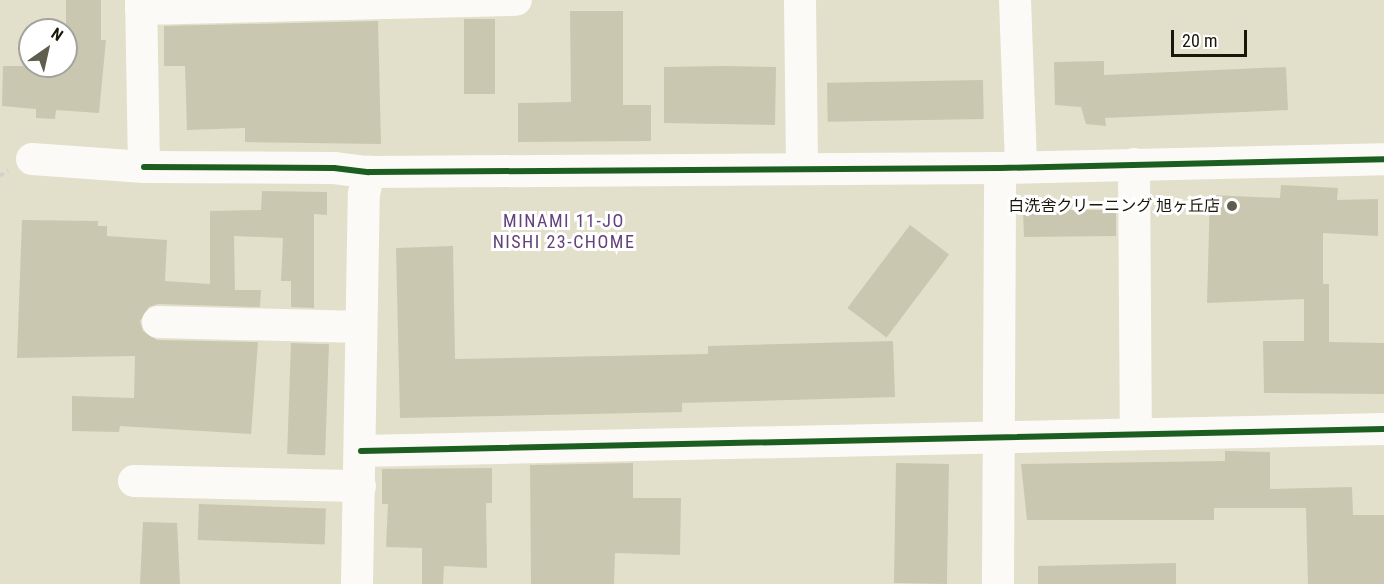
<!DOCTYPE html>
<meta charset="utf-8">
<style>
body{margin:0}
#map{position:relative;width:1384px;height:584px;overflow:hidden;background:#e2dfcb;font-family:"Roboto Condensed","Noto Sans JP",sans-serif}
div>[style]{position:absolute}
.building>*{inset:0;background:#cac7b0;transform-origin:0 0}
.path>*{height:4px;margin-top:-2px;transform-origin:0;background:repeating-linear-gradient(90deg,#d2d1cb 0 4.5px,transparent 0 9px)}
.minor>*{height:32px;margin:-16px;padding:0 16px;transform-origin:16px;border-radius:16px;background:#fbfaf7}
.cycleway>*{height:6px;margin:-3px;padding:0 3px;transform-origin:3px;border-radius:3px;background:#1b5e20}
.dots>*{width:16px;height:16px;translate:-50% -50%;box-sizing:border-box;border:3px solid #fff;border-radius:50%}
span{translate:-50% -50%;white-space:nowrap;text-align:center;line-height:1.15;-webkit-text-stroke:6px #fff;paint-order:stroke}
.poi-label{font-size:16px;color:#19170a}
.right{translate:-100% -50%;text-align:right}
.neighbourhood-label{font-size:18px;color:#64427c;letter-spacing:1.5px}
.north{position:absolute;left:18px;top:18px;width:60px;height:60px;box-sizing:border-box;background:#fff;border:2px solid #a3a29d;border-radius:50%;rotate:34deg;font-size:16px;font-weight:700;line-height:24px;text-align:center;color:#19170a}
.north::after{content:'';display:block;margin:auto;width:21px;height:27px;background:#5f5d4e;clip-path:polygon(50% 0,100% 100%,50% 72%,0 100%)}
.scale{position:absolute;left:1171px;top:30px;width:76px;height:27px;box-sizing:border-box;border:3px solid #19170a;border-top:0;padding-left:8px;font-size:18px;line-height:21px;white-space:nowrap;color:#19170a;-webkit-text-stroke:4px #fff;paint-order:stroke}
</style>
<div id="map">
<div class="building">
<i style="clip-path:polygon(66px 0,101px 0,101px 40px,106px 40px,99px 113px,56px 110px,55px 119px,36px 118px,36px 109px,2px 106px,3px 66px,66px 66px)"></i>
<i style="clip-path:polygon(570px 11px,623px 11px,623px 105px,651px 105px,651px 141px,518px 142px,518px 103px,571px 102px)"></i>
<i style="left:464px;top:19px;width:31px;height:75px"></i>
<i style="clip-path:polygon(378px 21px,381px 144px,245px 142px,245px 128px,187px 130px,185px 66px,164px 66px,164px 26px)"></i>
<i style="clip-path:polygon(1104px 61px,1104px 75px,1286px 67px,1288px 110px,1105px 118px,1106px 126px,1086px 124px,1081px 107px,1055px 105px,1054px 62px)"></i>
<i style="clip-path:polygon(725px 66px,776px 67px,775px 125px,664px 123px,664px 67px)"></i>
<i style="left:983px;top:80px;width:39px;height:156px;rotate:89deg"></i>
<i style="clip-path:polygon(1281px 185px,1338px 188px,1337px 200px,1378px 199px,1378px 236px,1323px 233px,1323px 284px,1329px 284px,1329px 342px,1384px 343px,1384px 394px,1264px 393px,1263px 341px,1304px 341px,1304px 299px,1207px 303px,1210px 195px,1280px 198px)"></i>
<i style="clip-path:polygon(262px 191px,327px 192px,327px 215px,314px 214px,314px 308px,291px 307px,291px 281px,281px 281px,283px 238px,234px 236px,235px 290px,261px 290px,260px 307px,158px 304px,149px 307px,140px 321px,143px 331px,157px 340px,258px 342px,251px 434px,120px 426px,119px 432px,72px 431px,72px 396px,134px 398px,135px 356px,17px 358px,22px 220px,98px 221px,98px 226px,107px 226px,107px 236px,167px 240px,165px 281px,210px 284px,210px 211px,261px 210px)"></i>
<i style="clip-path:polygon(1063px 210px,1116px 210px,1116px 236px,1024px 237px,1023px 211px)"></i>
<i style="left:910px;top:225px;width:49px;height:104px;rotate:37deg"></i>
<i style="clip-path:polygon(453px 246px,455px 359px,708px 354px,708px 346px,893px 341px,895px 397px,682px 403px,682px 412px,400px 418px,396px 248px)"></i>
<i style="left:291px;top:343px;width:38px;height:111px;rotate:2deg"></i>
<i style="clip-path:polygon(1225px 451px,1270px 452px,1270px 489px,1352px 487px,1353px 515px,1384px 515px,1384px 584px,1308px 584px,1306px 508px,1214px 508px,1214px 520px,1027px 520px,1021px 464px,1225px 461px)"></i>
<i style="clip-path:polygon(633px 463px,633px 498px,681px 498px,680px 555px,615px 553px,614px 584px,531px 584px,530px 465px)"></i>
<i style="left:896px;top:463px;width:53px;height:120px;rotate:1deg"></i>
<i style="clip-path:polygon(492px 468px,492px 503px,486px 503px,487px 568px,444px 566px,443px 584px,422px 584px,422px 548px,386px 547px,388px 504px,382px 504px,382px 469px)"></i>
<i style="left:199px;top:504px;width:127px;height:36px;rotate:2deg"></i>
<i style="clip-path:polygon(143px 522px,177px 523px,180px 584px,140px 584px)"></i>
<i style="clip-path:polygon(1176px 563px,1176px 584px,1038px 584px,1038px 566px)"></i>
</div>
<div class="path">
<i style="left:0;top:176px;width:10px;rotate:-37deg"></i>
</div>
<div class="minor">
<i style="left:800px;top:0;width:167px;rotate:89.3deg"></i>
<i style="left:1015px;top:0;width:167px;rotate:87.9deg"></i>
<i style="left:141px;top:9px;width:375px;rotate:-1.4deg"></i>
<i style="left:32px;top:159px;width:112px;rotate:4.1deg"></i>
<i style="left:144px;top:167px;width:167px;rotate:-91deg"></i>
<i style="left:1134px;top:164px;width:270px;rotate:89.6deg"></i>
<i style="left:144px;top:167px;width:190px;rotate:0.3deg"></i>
<i style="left:334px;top:168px;width:35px;rotate:7deg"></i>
<i style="left:369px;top:172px;width:631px;rotate:-0.36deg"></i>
<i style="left:1000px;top:168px;width:384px;rotate:-1.3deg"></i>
<i style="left:158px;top:322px;width:203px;rotate:1.4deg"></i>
<i style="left:361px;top:451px;width:1023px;rotate:-1.23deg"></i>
<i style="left:134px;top:481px;width:226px;rotate:1.3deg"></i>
<i style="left:357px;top:584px;width:390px;rotate:-89deg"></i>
<i style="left:364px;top:194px;width:23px;rotate:-77deg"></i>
<i style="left:998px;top:584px;width:416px;rotate:-89.7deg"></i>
</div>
<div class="cycleway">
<i style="left:144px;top:167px;width:190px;rotate:0.3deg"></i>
<i style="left:334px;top:168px;width:35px;rotate:7deg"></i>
<i style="left:369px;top:172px;width:631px;rotate:-0.36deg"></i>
<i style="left:1000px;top:168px;width:384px;rotate:-1.3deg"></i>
<i style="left:361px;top:451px;width:1023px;rotate:-1.23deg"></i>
</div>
<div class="dots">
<i style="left:1232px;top:206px;background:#5f5d4e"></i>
</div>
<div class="poi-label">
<span class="right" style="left:1220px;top:206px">白洗舎クリーニング 旭ヶ丘店</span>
</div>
<div class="neighbourhood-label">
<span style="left:564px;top:232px">MINAMI 11-JO<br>NISHI 23-CHOME</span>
</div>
<div class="north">N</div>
<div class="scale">20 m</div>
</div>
